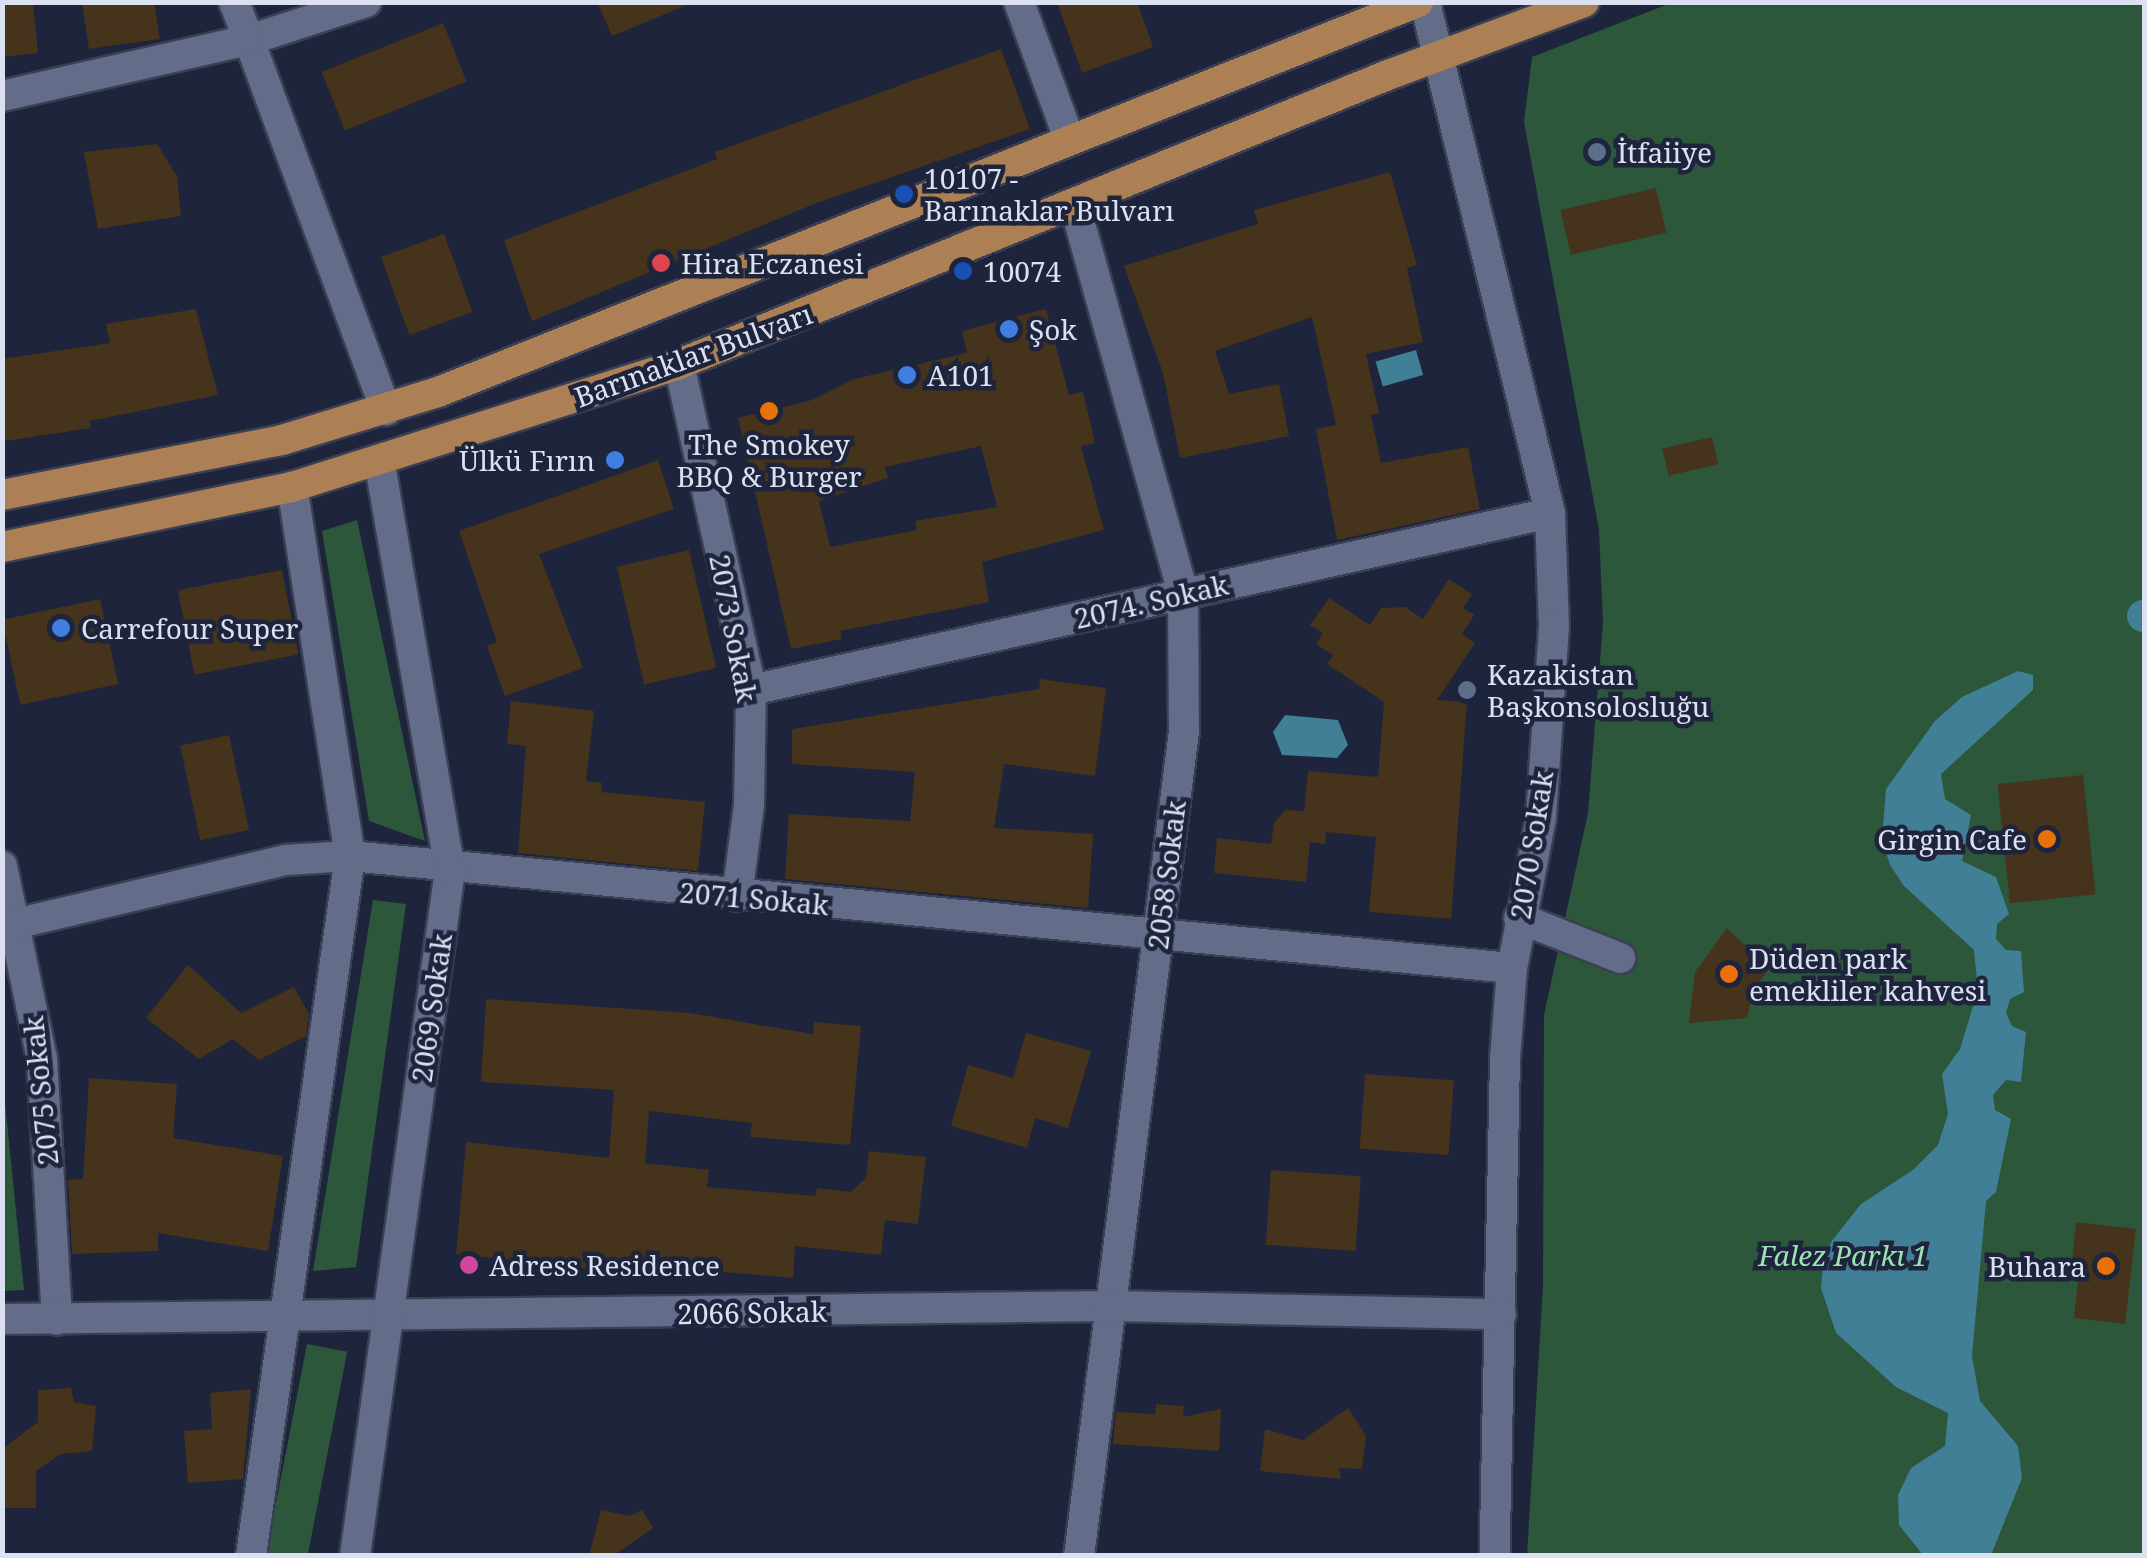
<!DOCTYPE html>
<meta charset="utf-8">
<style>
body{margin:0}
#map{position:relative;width:2147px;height:1558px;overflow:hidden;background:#1d243c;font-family:"Noto Serif",serif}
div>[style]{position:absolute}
.green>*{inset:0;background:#2d573b;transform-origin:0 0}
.water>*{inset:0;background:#407f95;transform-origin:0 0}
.canal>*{height:32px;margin:-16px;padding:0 16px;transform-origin:16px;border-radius:16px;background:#407f95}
.building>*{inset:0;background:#46331b;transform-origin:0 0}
.roads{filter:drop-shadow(2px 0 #3a3f54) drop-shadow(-2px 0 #3a3f54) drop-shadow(0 2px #3a3f54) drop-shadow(0 -2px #3a3f54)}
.minor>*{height:30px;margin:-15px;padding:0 15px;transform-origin:15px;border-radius:15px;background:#636c89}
.major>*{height:30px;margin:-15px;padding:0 15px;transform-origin:15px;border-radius:15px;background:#ac8054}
.dots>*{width:28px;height:28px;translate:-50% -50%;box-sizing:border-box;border:5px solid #1d243c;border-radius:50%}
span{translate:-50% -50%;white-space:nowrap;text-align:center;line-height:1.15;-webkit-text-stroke:9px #1d243c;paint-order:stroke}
.poi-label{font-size:28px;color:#dbe1f1}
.left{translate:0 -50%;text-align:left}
.right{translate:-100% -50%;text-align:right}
.street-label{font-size:28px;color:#dbe1f1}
.park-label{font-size:28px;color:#9ae4b1;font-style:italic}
.frame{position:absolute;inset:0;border:5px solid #dbe1f1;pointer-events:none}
</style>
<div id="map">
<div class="green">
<i style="clip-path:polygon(1671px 3px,2144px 3px,2144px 1555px,1527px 1555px,1543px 1286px,1544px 1015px,1588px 813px,1603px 623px,1599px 530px,1524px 122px,1532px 57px)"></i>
<i style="clip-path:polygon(357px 520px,425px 841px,369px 821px,322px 531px)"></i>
<i style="clip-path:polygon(373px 900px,406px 904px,356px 1267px,313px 1271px)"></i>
<i style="clip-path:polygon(3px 1083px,24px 1290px,3px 1291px)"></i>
<i style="left:307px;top:1344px;width:41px;height:215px;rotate:11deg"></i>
</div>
<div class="water">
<i style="left:1416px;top:350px;width:26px;height:42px;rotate:74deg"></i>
<i style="clip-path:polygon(2018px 671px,2033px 675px,2033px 690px,1941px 774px,1945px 799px,1971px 815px,1962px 861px,1996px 877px,2009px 914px,1997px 924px,1996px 939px,2006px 950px,2021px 951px,2024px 992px,2010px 999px,2006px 1013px,2012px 1026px,2026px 1032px,2021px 1082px,2006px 1080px,1993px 1095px,1995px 1110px,2011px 1119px,1996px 1192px,1986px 1201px,1972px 1356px,1980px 1401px,2018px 1446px,2022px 1478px,1991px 1555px,1923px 1555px,1899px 1525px,1898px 1495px,1911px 1468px,1945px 1446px,1948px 1413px,1896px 1387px,1836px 1333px,1821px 1288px,1823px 1265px,1831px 1242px,1861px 1204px,1913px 1170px,1938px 1145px,1948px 1114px,1942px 1074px,1960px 1049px,1978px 990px,1974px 950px,1904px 886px,1890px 865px,1882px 840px,1886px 789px,1935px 721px,1962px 697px)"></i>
<i style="clip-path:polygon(1285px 715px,1338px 720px,1348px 745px,1337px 758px,1282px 755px,1273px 732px)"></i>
</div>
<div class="canal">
<i style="left:2143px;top:616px;width:1px"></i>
</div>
<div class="building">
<i style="clip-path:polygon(2px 2px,33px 2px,38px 53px,2px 57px)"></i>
<i style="clip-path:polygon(82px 2px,154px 2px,160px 39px,89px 49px)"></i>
<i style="clip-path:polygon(597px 2px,692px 2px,692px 3px,612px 36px)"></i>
<i style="clip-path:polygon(1057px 2px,1137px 2px,1153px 47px,1082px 73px)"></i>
<i style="left:443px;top:23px;width:63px;height:131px;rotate:68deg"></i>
<i style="clip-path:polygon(1001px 49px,1030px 129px,814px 204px,532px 321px,504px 240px,717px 159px,715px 152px)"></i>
<i style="clip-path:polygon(157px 144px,177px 176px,181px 216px,98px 229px,84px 152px)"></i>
<i style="clip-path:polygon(1390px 172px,1417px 265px,1407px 268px,1423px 342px,1366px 354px,1379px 413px,1371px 415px,1381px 463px,1468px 447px,1480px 509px,1337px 540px,1316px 429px,1336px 425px,1312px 317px,1215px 351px,1229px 394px,1279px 384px,1289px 436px,1180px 458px,1163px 373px,1124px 266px,1258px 224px,1254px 210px)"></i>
<i style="left:1656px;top:188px;width:46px;height:98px;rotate:77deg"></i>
<i style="left:444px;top:234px;width:83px;height:67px;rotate:70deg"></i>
<i style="clip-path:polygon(196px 309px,218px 395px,90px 421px,91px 428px,5px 441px,2px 359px,110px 343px,106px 324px)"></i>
<i style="clip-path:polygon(evenodd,1046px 309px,1069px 395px,1083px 392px,1095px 443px,1081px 446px,1104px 530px,982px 562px,989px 602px,840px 631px,842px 639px,791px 649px,738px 418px,812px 400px,854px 379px,967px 353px,962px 331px,1046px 309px,981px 446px,997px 507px,915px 521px,917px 530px,830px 547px,819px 501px,888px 478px,885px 467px,981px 446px)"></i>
<i style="left:1712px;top:437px;width:28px;height:51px;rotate:77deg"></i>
<i style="clip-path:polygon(658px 460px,674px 509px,539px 554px,583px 668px,505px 696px,487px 646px,497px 642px,459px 531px)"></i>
<i style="left:689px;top:550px;width:121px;height:74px;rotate:77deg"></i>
<i style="left:282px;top:570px;width:86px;height:106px;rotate:79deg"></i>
<i style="clip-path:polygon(1449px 579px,1472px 594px,1463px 608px,1474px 615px,1462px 634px,1475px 643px,1437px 700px,1467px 702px,1451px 919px,1369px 912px,1376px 837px,1326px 832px,1325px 844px,1310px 842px,1306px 882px,1214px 873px,1217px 838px,1271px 844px,1274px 823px,1285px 810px,1304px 811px,1308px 771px,1378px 777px,1384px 702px,1327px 664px,1333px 655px,1316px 644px,1323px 633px,1310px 625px,1329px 598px,1370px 625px,1381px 608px,1405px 607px,1423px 619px)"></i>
<i style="left:100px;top:599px;width:87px;height:100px;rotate:78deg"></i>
<i style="clip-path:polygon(1040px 679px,1106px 688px,1095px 776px,1004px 764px,994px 828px,1093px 834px,1088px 908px,785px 879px,789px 814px,910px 821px,915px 772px,792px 764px,792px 729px,1039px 689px)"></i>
<i style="clip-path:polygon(511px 701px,594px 711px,586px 781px,602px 783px,601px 792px,705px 802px,698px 871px,518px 853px,526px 746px,507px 744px)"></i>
<i style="left:229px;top:735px;width:97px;height:50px;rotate:78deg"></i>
<i style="left:2083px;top:775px;width:120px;height:86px;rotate:84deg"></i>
<i style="clip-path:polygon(1727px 928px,1769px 969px,1754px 989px,1747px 1018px,1689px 1023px,1695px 972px)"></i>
<i style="clip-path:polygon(188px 965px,241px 1013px,294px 987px,309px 1014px,306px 1036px,259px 1060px,233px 1039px,199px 1059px,146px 1018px)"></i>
<i style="clip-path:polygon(486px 999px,690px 1013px,813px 1034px,814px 1022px,861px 1026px,850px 1145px,750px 1137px,752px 1123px,649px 1111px,645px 1163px,709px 1170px,707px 1187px,816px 1196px,817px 1188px,851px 1192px,866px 1178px,869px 1151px,926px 1157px,918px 1224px,885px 1220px,881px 1255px,795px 1246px,793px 1278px,627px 1264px,626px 1273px,456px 1254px,466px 1142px,609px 1158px,614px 1090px,481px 1082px)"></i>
<i style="clip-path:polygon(1026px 1033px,1091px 1051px,1068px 1128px,1035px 1118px,1027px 1148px,951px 1126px,968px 1065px,1013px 1078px)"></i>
<i style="left:1365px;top:1074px;width:89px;height:75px;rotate:4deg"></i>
<i style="clip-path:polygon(89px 1078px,177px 1084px,173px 1138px,283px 1156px,268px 1251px,158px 1233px,158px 1251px,72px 1254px,68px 1180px,83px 1179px)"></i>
<i style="left:1271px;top:1170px;width:90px;height:75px;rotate:4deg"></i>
<i style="clip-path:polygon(2076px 1222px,2136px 1229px,2125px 1324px,2074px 1318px,2080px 1262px,2072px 1261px)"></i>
<i style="clip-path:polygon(71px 1388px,74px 1402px,96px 1406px,92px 1451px,60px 1454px,36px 1471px,36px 1508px,2px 1508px,2px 1449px,38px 1422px,38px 1390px)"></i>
<i style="clip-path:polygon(251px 1389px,243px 1479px,188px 1483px,184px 1431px,212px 1429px,210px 1393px)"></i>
<i style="clip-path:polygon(1156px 1404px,1184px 1406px,1183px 1417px,1221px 1409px,1219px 1451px,1113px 1444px,1116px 1412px,1155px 1414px)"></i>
<i style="clip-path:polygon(1348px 1408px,1366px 1436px,1362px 1469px,1339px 1468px,1341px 1479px,1260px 1471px,1265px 1429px,1303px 1440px)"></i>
<i style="clip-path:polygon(601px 1510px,630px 1516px,642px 1510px,653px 1528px,613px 1556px,589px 1556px)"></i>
</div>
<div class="roads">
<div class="minor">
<i style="left:366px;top:2px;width:123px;rotate:162deg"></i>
<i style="left:249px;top:40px;width:395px;rotate:69.7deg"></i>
<i style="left:1019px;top:2px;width:146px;rotate:69.9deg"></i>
<i style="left:1425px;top:2px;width:526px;rotate:76.25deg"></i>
<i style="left:1550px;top:513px;width:113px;rotate:88deg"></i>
<i style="left:1554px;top:626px;width:192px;rotate:93.9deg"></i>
<i style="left:1541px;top:818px;width:153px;rotate:100.9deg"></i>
<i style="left:1512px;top:968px;width:90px;rotate:94.4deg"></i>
<i style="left:1505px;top:1058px;width:498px;rotate:91.2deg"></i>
<i style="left:2px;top:96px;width:253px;rotate:-12.8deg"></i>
<i style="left:249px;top:40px;width:41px;rotate:-111.5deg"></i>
<i style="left:1075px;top:206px;width:403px;rotate:74.4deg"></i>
<i style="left:1183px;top:594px;width:137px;rotate:89.6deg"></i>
<i style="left:1184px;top:731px;width:832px;rotate:97.25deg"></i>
<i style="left:679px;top:364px;width:334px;rotate:77.5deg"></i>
<i style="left:751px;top:690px;width:115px;rotate:91deg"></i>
<i style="left:749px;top:805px;width:92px;rotate:97.5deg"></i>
<i style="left:751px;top:690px;width:818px;rotate:-12.49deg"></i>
<i style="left:2px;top:866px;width:197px;rotate:78.3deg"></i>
<i style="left:42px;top:1059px;width:261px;rotate:86.7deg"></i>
<i style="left:1519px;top:918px;width:109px;rotate:21.6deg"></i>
<i style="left:2px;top:927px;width:292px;rotate:-13.3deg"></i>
<i style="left:286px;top:860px;width:64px;rotate:-3.6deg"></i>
<i style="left:350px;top:856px;width:1167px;rotate:5.51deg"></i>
<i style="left:2px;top:1319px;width:1108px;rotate:-0.67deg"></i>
<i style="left:1110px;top:1306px;width:391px;rotate:1.2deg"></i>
<i style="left:251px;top:1556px;width:707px;rotate:-81.95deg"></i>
<i style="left:350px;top:856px;width:374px;rotate:-98.9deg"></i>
<i style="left:355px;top:1556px;width:693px;rotate:-82.12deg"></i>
<i style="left:450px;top:870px;width:413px;rotate:-99.8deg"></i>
</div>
<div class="major">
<i style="left:2px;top:495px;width:285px;rotate:-11.1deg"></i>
<i style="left:282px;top:440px;width:163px;rotate:-17.1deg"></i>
<i style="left:438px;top:392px;width:1055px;rotate:-21.7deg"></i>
<i style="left:2px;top:547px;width:296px;rotate:-11.7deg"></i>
<i style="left:292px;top:487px;width:406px;rotate:-17.6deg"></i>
<i style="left:679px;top:364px;width:766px;rotate:-22.18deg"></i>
<i style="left:1388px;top:75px;width:209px;rotate:-20.4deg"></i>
</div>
</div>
<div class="dots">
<i style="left:1597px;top:152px;background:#5c6f8a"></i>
<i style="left:904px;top:194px;background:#1a4fb4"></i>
<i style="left:661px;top:263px;background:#e0444e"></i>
<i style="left:963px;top:271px;background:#1a4fb4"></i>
<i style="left:1009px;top:329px;background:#3f7fe0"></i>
<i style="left:907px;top:375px;background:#3f7fe0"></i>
<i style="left:769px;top:411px;background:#e8710a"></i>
<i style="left:615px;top:460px;background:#3f7fe0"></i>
<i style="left:61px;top:628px;background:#3f7fe0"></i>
<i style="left:1467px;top:690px;background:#5c6f8a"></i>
<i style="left:2047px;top:839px;background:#e8710a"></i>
<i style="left:1729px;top:974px;background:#e8710a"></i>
<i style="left:469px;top:1265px;background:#d1479c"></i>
<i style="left:2106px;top:1266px;background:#e8710a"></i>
</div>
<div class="poi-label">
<span class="left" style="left:1617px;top:152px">İtfaiiye</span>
<span class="left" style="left:924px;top:194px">10107 -<br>Barınaklar Bulvarı</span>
<span class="left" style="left:681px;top:263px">Hira Eczanesi</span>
<span class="left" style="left:983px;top:271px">10074</span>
<span class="left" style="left:1029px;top:329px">Şok</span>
<span class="left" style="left:927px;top:375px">A101</span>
<span style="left:769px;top:460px">The Smokey<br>BBQ &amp; Burger</span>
<span class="right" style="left:595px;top:460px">Ülkü Fırın</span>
<span class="left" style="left:81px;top:628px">Carrefour Super</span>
<span class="left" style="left:1487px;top:690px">Kazakistan<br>Başkonsolosluğu</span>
<span class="right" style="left:2027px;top:839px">Girgin Cafe</span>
<span class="left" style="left:1749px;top:974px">Düden park<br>emekliler kahvesi</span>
<span class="left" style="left:489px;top:1265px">Adress Residence</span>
<span class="right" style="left:2086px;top:1266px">Buhara</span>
</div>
<div class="street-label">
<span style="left:693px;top:355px;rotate:-20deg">Barınaklar Bulvarı</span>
<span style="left:1151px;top:601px;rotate:-13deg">2074. Sokak</span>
<span style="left:734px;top:628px;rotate:79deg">2073 Sokak</span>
<span style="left:1531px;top:845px;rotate:-81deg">2070 Sokak</span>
<span style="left:1166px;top:875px;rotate:-83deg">2058 Sokak</span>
<span style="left:754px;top:898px;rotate:5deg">2071 Sokak</span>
<span style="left:431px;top:1008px;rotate:-82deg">2069 Sokak</span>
<span style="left:40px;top:1091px;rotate:-96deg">2075 Sokak</span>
<span style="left:752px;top:1312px;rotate:-1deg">2066 Sokak</span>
</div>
<div class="park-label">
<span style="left:1843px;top:1255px">Falez Parkı 1</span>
</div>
<div class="frame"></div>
</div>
